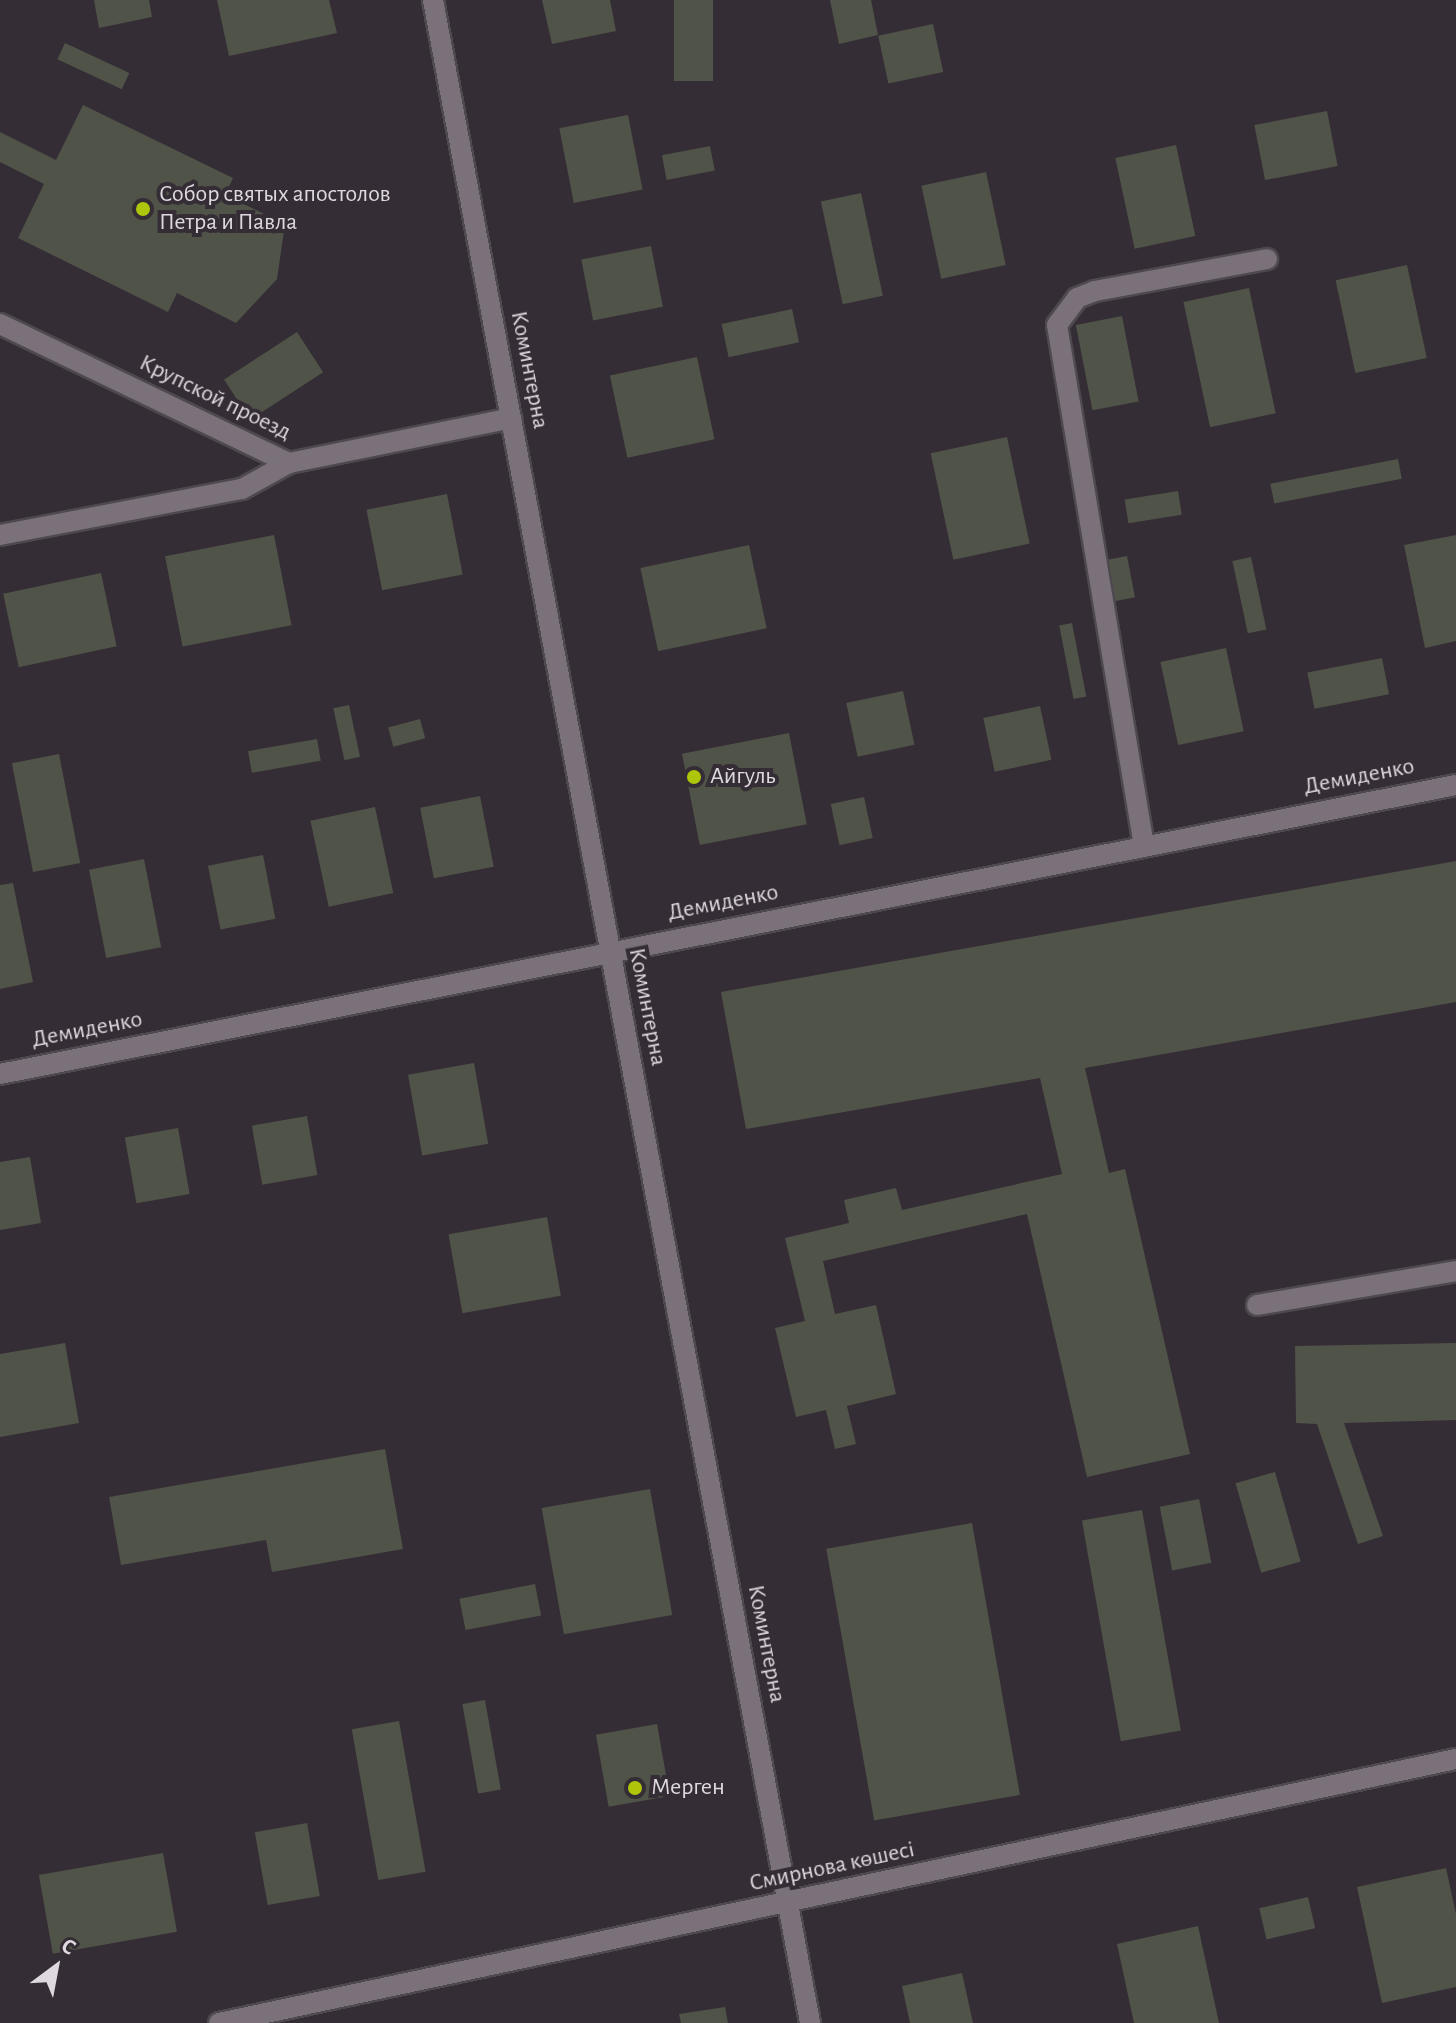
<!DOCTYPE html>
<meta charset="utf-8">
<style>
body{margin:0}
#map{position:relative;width:1456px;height:2023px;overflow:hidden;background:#352d35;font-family:"Alegreya Sans",sans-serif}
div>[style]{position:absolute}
.building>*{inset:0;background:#505348;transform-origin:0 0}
.roads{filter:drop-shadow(2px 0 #4e494f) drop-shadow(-2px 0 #4e494f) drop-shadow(0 2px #4e494f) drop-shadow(0 -2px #4e494f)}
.service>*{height:20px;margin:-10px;padding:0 10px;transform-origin:10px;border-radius:10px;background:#7a717a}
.minor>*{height:20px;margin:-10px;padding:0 10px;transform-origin:10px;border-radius:10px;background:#7a717a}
.tertiary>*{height:20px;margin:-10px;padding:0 10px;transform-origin:10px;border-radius:10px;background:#7a717a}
.dots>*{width:22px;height:22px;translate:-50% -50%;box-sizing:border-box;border:4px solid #352d35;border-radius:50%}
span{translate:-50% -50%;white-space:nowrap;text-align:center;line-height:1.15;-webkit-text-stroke:8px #352d35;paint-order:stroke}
.poi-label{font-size:24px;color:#ded9de}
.left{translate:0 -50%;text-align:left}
.street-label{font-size:24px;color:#ded9de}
.north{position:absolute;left:16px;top:1927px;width:80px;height:80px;-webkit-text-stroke:6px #352d35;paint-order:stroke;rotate:32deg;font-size:22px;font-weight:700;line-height:32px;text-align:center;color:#ded9de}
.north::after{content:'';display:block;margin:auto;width:28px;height:36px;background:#ded9de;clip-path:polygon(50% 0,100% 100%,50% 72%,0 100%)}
</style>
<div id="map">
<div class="building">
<i style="clip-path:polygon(94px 0,149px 0,152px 17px,99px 28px)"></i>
<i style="clip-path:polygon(217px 0,329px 0,337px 33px,229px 56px)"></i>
<i style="clip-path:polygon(542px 0,610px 0,616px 31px,552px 44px)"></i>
<i style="left:674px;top:0;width:39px;height:81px"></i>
<i style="clip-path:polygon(830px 0,871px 0,878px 35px,839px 44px)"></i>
<i style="left:933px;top:24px;width:49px;height:56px;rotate:78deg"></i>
<i style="left:65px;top:43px;width:71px;height:18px;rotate:25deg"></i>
<i style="clip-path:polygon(83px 105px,233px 178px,225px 195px,285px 224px,277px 279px,236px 323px,177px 293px,168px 312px,18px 238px,44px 184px,0 162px,0 132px,56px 160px)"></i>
<i style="left:1327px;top:111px;width:56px;height:74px;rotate:79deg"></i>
<i style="left:628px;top:115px;width:76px;height:70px;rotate:79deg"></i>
<i style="left:1176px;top:145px;width:93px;height:62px;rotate:78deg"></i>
<i style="left:710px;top:146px;width:25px;height:49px;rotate:79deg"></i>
<i style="left:986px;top:172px;width:95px;height:66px;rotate:78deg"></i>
<i style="left:861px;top:193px;width:105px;height:41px;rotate:78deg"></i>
<i style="left:651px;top:246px;width:62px;height:71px;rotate:79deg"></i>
<i style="left:1407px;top:265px;width:95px;height:73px;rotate:78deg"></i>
<i style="left:1249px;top:288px;width:128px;height:67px;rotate:78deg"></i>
<i style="left:792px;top:309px;width:34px;height:72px;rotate:78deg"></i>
<i style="left:1122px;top:316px;width:87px;height:47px;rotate:79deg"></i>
<i style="left:297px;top:332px;width:48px;height:87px;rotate:57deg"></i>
<i style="left:697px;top:357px;width:84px;height:89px;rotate:78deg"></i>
<i style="left:1007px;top:437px;width:109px;height:78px;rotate:78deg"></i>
<i style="left:1398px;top:459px;width:20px;height:130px;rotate:79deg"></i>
<i style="left:1178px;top:491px;width:24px;height:54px;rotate:81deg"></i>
<i style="left:447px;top:494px;width:82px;height:82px;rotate:79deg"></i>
<i style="left:274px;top:535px;width:92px;height:111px;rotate:79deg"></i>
<i style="clip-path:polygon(1456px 535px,1456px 641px,1425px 648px,1404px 545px)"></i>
<i style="left:749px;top:545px;width:85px;height:111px;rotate:78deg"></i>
<i style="left:1127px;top:556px;width:42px;height:30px;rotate:79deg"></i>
<i style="left:1251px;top:557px;width:74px;height:19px;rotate:78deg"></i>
<i style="left:101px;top:573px;width:75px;height:100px;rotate:78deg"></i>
<i style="left:1072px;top:623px;width:75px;height:13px;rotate:79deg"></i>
<i style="left:1226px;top:648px;width:85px;height:67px;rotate:78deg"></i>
<i style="left:1382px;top:658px;width:37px;height:76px;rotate:79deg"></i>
<i style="left:903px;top:691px;width:55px;height:58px;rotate:78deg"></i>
<i style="left:349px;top:705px;width:53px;height:16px;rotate:78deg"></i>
<i style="left:1040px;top:706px;width:55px;height:58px;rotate:78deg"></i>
<i style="left:420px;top:719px;width:20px;height:33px;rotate:75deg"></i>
<i style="left:789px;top:733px;width:93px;height:109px;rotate:79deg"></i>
<i style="left:317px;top:739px;width:22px;height:70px;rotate:80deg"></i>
<i style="left:59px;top:754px;width:111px;height:48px;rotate:79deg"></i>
<i style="left:480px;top:796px;width:72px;height:61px;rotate:79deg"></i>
<i style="left:864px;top:797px;width:42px;height:34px;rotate:78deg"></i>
<i style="left:375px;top:807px;width:88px;height:66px;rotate:78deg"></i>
<i style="left:263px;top:855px;width:65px;height:56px;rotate:79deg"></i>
<i style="left:144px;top:859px;width:90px;height:56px;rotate:79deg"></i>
<i style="clip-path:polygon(1456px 861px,1456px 1002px,1085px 1068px,1109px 1173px,1125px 1169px,1190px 1454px,1087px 1477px,1027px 1214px,823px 1261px,835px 1314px,876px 1305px,896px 1394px,847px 1406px,856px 1444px,835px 1449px,826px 1410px,796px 1417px,775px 1328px,805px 1321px,785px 1238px,849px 1223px,844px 1200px,896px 1188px,902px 1210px,1062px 1174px,1040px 1078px,746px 1129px,721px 992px)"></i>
<i style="clip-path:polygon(13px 883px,33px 982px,0 989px,0 885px)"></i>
<i style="left:474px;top:1063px;width:82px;height:67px;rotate:80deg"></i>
<i style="left:307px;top:1116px;width:60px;height:56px;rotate:80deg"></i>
<i style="left:178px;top:1128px;width:67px;height:54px;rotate:80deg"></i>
<i style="clip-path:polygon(30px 1157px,41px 1223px,0 1230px,0 1162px)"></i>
<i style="left:547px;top:1217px;width:80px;height:100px;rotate:80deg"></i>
<i style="clip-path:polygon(65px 1343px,79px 1423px,0 1437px,0 1354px)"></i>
<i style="clip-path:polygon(1456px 1343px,1456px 1420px,1344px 1423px,1383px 1536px,1358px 1544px,1317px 1424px,1296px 1423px,1295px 1346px)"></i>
<i style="clip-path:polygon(385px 1449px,403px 1549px,272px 1572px,266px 1540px,121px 1565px,109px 1497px)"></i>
<i style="left:1275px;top:1472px;width:93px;height:41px;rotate:74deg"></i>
<i style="left:650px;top:1489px;width:128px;height:110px;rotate:80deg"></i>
<i style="left:1199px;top:1499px;width:65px;height:40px;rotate:79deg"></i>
<i style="left:1142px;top:1510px;width:224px;height:61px;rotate:80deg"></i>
<i style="left:972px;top:1523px;width:276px;height:148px;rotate:80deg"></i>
<i style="left:535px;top:1584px;width:32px;height:77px;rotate:79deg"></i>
<i style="left:485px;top:1700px;width:91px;height:23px;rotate:80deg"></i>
<i style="left:399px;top:1721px;width:153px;height:48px;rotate:80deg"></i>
<i style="left:657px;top:1724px;width:73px;height:62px;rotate:80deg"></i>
<i style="left:307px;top:1823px;width:74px;height:53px;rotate:80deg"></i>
<i style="left:163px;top:1853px;width:80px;height:126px;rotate:80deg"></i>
<i style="clip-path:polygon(1446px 1868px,1456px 1914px,1456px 1987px,1382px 2003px,1357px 1887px)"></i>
<i style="left:1308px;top:1897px;width:32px;height:50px;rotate:77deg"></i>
<i style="clip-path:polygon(1198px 1926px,1219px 2023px,1134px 2023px,1117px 1944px)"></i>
<i style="clip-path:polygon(962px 1973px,973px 2023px,910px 2023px,902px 1986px)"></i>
<i style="clip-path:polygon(725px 2007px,728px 2023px,681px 2023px,679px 2014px)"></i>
</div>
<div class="roads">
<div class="service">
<i style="left:1144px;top:846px;width:528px;rotate:-99.48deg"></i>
<i style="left:1057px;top:325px;width:34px;rotate:-53deg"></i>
<i style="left:1077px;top:298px;width:19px;rotate:-21deg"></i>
<i style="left:1095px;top:291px;width:175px;rotate:-10.5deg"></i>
<i style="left:1257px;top:1305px;width:202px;rotate:-9.7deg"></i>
</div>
<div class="minor">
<i style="left:433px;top:0;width:2058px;rotate:79.44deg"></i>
<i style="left:0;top:324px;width:321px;rotate:25.7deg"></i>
<i style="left:289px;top:463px;width:227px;rotate:-11.4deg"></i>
<i style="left:0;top:535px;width:246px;rotate:-10.8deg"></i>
<i style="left:242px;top:489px;width:54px;rotate:-29deg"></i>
<i style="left:0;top:1074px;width:1484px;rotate:-11.23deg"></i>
</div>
<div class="tertiary">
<i style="left:219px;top:2023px;width:1265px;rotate:-12.05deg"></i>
</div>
</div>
<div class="dots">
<i style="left:143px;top:209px;background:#aec50a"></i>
<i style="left:694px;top:777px;background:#aec50a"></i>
<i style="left:635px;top:1788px;background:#aec50a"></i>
</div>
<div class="poi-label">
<span class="left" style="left:159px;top:209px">Собор святых апостолов<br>Петра и Павла</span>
<span class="left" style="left:710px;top:777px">Айгуль</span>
<span class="left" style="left:651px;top:1788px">Мерген</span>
</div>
<div class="street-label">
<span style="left:529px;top:370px;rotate:79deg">Коминтерна</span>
<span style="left:215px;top:398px;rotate:26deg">Крупской проезд</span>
<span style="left:1359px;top:777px;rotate:-11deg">Демиденко</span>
<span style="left:723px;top:903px;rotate:-11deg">Демиденко</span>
<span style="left:647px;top:1007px;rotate:79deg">Коминтерна</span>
<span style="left:87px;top:1030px;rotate:-11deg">Демиденко</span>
<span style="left:766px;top:1644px;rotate:79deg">Коминтерна</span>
<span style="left:832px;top:1867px;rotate:-12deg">Смирнова көшесі</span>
</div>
<div class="north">С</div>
</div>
